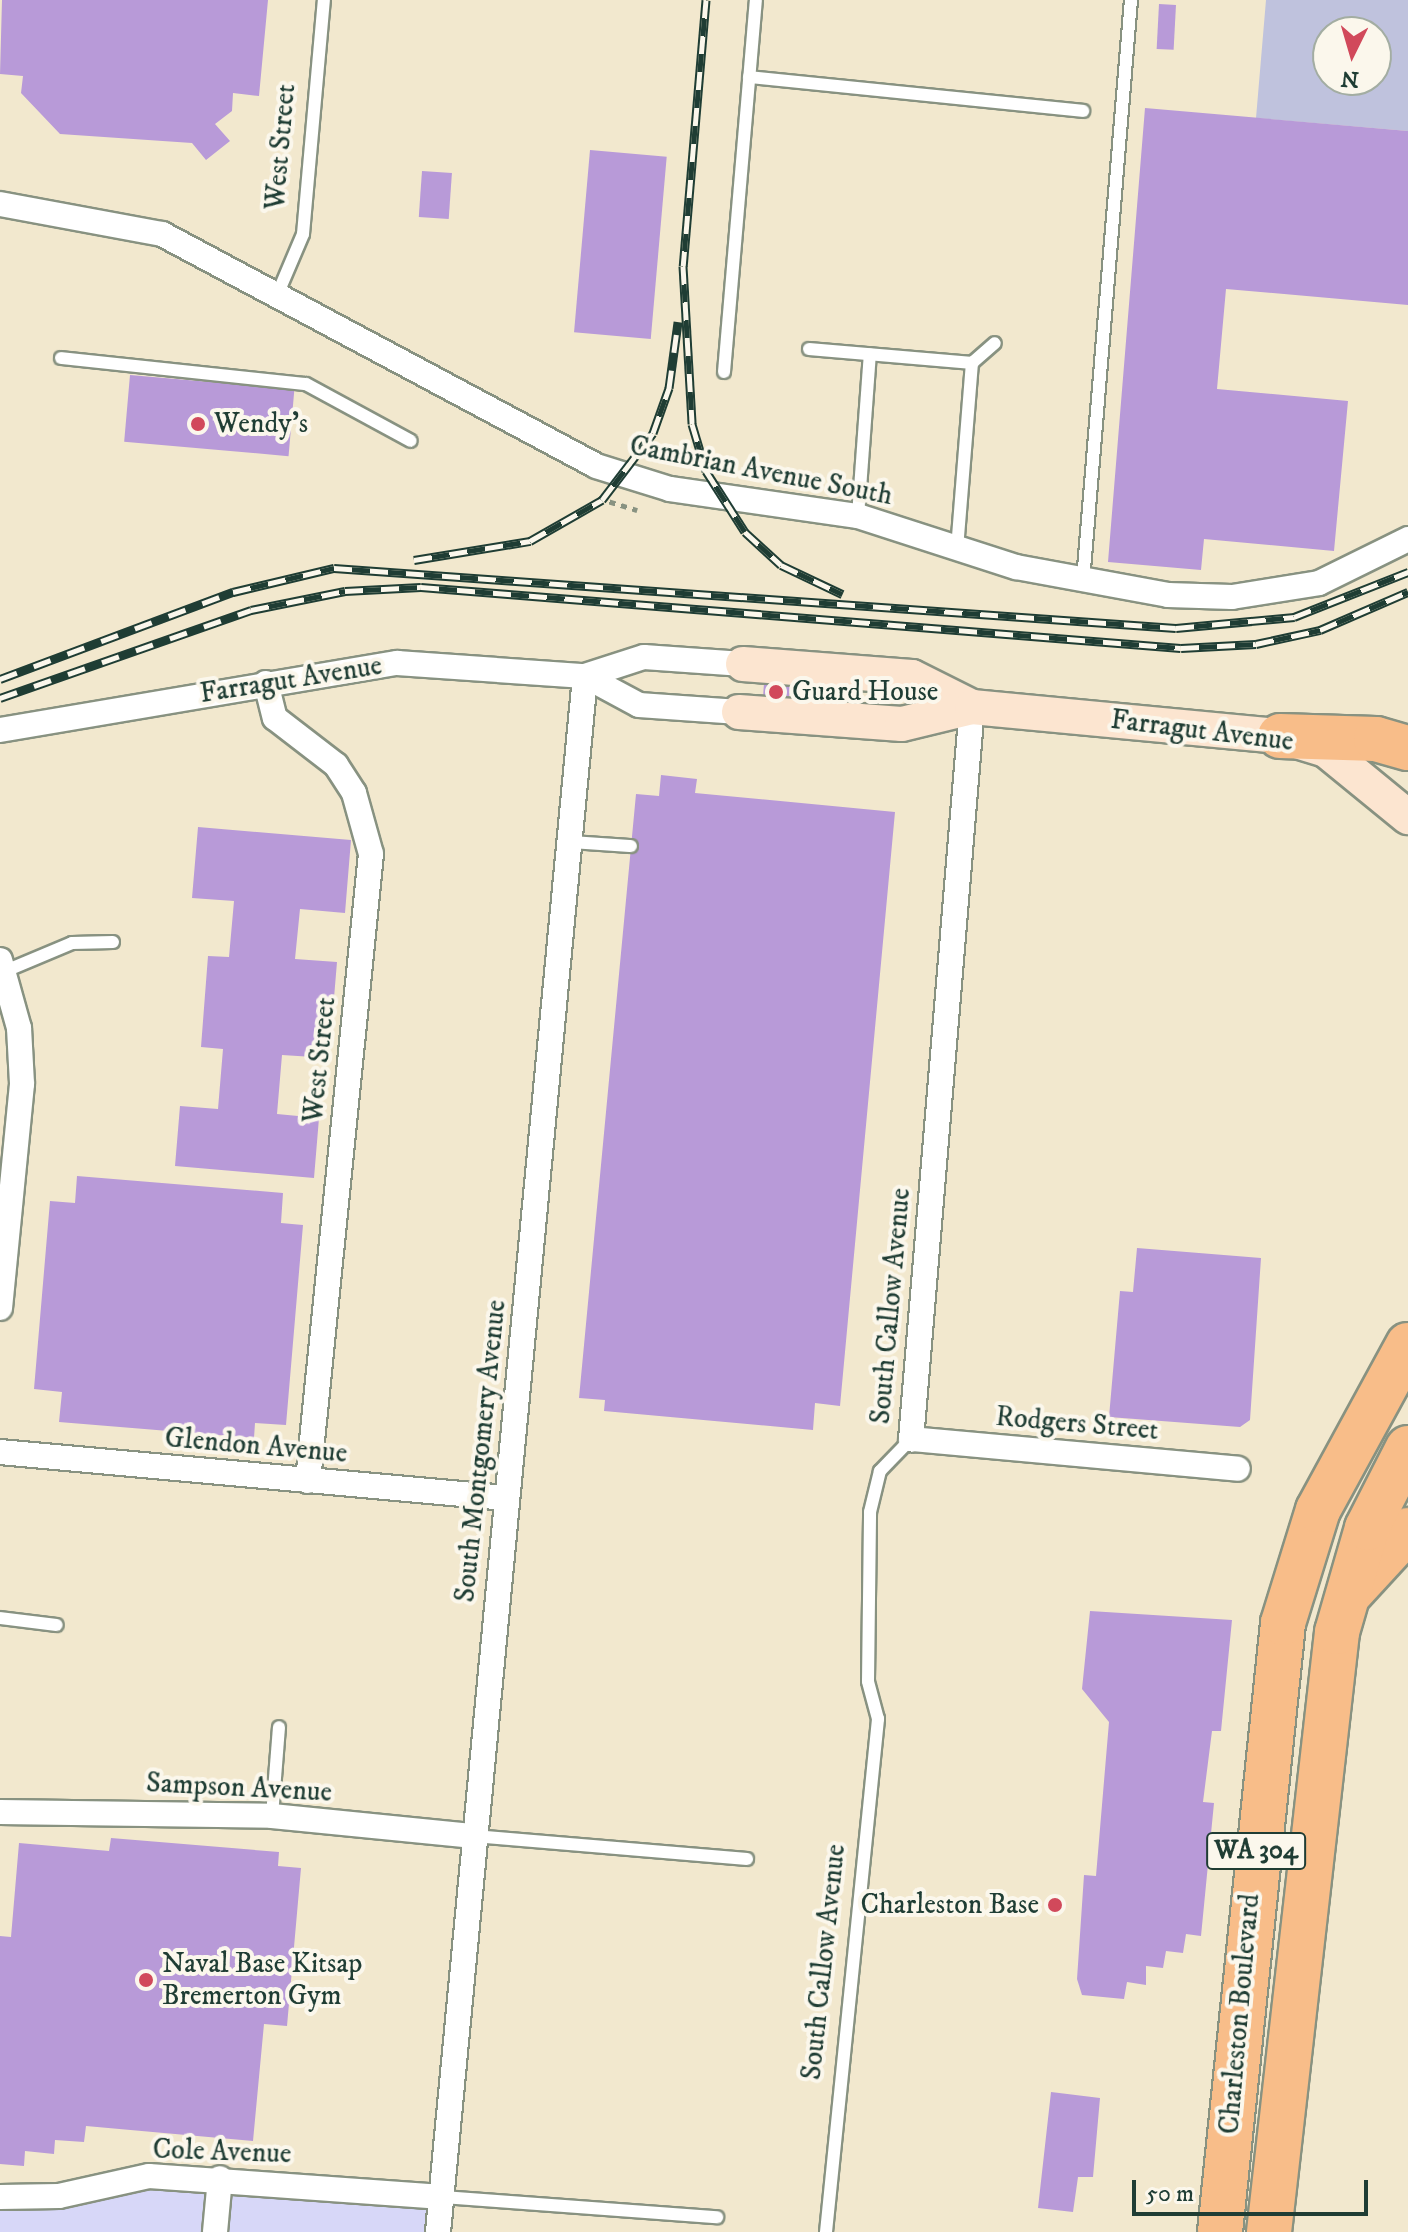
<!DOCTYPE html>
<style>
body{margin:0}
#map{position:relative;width:1408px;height:2232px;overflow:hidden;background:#f2e8ce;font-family:"IM FELL DW Pica",serif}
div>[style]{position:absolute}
.built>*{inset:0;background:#d7d7f8}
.industrial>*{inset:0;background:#bfc2dd}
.building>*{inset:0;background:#b89ad8;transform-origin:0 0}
.path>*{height:5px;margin-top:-2.5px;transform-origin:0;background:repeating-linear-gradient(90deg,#889281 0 6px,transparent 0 12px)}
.roads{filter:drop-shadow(2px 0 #889281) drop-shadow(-2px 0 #889281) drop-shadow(0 2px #889281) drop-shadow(0 -2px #889281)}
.lane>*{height:12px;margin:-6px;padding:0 6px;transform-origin:6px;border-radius:6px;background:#fff}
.street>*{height:24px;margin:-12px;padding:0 12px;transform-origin:12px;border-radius:12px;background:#fff}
.secondary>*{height:34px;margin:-17px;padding:0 17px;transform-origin:17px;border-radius:17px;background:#fce5d0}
.highway>*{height:44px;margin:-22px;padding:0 22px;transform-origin:22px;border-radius:22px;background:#f8bd89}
.rail>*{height:9px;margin-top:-4.5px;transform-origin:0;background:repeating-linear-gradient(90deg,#fbf7ec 0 18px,#1f3d34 0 36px);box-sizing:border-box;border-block:2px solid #1f3d34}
.dots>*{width:22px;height:22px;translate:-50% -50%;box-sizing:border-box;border:4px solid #fbf7ec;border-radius:50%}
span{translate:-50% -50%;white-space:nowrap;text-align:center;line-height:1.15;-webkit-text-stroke:8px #fbf7ec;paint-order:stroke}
.shield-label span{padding:2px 6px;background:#fbf7ec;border:2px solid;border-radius:6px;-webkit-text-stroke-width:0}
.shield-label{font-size:26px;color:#1f3d34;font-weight:700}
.street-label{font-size:28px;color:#1f3d34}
.poi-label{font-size:28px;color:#1f3d34}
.left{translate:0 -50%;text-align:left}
.right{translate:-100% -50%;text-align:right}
.north{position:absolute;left:1312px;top:16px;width:80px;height:80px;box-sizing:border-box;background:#fbf7ec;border:2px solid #a3ada2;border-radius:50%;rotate:185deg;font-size:22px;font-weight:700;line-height:32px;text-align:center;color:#1f3d34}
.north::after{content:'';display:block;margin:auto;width:28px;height:36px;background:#d1495b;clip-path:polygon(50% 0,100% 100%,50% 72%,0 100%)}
.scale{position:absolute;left:1132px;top:2180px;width:236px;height:36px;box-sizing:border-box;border:4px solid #1f3d34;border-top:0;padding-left:10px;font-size:24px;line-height:28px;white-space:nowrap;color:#1f3d34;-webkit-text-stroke:6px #fbf7ec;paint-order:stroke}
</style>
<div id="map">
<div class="built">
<i style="clip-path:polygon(149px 2176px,442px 2197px,438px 2232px,0 2232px,0 2192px)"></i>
</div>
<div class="industrial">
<i style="clip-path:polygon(evenodd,1266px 0,1408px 0,1408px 131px,1256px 118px,1266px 0,1328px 32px,1376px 32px,1376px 80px,1328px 80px,1328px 32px)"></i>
</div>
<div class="building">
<i style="clip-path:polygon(2px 0,268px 0,259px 96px,233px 93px,232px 111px,215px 124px,230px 141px,206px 160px,192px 143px,60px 134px,21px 93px,23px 76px,0 74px)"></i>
<i style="left:1159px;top:4px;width:17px;height:45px;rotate:3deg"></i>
<i style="clip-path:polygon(1145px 108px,1408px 131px,1408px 305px,1226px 289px,1217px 389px,1348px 401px,1334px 551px,1204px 539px,1201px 570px,1108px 562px)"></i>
<i style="left:590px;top:150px;width:77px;height:183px;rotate:5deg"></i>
<i style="left:422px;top:171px;width:30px;height:46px;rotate:4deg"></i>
<i style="left:130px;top:375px;width:165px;height:67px;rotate:5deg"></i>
<i style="left:764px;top:683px;width:26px;height:15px;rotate:4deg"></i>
<i style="clip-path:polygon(661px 775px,697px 779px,695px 793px,895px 812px,840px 1406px,815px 1403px,813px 1430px,604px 1411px,605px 1400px,579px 1398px,636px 794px,659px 796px)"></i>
<i style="clip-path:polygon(198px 827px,351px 840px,345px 913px,300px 909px,295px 959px,337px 962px,329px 1058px,282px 1055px,277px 1114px,319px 1118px,314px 1178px,175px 1166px,180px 1106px,218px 1109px,223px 1049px,201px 1047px,208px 956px,229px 957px,234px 901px,192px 898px)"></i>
<i style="clip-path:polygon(77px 1176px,283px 1193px,281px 1223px,303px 1225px,286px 1425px,255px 1423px,254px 1438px,59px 1422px,62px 1392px,34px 1389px,50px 1201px,75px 1203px)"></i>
<i style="clip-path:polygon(1137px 1248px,1261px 1258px,1250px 1420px,1240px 1427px,1109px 1417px,1120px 1291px,1133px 1292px)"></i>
<i style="clip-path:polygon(1090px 1611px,1232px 1620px,1221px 1731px,1212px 1731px,1203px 1802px,1214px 1803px,1201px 1936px,1186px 1934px,1183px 1953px,1166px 1951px,1163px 1968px,1146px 1966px,1146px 1985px,1127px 1982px,1124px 1999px,1082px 1995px,1077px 1979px,1084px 1875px,1096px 1876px,1109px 1722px,1082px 1689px)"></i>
<i style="clip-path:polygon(111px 1838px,279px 1852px,278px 1866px,301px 1868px,287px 2026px,264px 2024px,253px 2141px,86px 2126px,84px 2142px,55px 2140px,54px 2154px,25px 2151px,24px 2166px,0 2164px,0 1936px,11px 1937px,19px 1843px,109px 1851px)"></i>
<i style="clip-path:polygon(1051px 2092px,1100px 2098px,1093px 2177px,1078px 2177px,1073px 2212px,1038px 2208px)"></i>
</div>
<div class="path">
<i style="left:598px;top:498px;width:41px;rotate:17.1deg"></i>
</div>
<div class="roads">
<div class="lane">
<i style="left:749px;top:77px;width:336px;rotate:5.8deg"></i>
<i style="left:278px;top:293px;width:64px;rotate:-67deg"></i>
<i style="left:303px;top:234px;width:235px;rotate:-84.9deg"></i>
<i style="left:809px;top:349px;width:164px;rotate:4.9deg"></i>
<i style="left:61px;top:358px;width:246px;rotate:6.1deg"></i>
<i style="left:306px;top:384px;width:119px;rotate:28.5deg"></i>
<i style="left:724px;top:372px;width:373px;rotate:-85.1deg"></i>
<i style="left:858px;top:516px;width:162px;rotate:-85.8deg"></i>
<i style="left:957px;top:549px;width:187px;rotate:-85.4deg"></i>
<i style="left:972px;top:363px;width:30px;rotate:-41deg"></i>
<i style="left:1083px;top:581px;width:583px;rotate:-85.28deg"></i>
<i style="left:570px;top:842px;width:61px;rotate:3.8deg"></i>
<i style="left:3px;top:972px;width:75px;rotate:-22.8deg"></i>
<i style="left:72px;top:943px;width:41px;rotate:-1.4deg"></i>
<i style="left:0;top:1618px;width:57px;rotate:7deg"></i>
<i style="left:272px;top:1816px;width:89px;rotate:-85.5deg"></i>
<i style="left:474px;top:1836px;width:274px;rotate:4.8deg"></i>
<i style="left:442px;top:2197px;width:276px;rotate:4.2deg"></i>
<i style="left:826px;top:2232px;width:516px;rotate:-84.21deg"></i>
<i style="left:878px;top:1719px;width:39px;rotate:-105deg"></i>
<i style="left:868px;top:1681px;width:169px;rotate:-89.3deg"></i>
<i style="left:870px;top:1512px;width:42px;rotate:-76.3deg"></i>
<i style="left:880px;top:1471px;width:45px;rotate:-45.9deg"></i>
</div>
<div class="street">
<i style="left:0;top:204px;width:165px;rotate:10.5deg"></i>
<i style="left:162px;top:234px;width:492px;rotate:28.1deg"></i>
<i style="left:596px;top:466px;width:77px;rotate:17.3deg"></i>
<i style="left:670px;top:489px;width:190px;rotate:8.2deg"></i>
<i style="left:858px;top:516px;width:166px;rotate:17.9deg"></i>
<i style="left:1016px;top:567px;width:155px;rotate:10.4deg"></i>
<i style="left:1168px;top:595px;width:64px;rotate:1.8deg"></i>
<i style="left:1232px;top:597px;width:88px;rotate:-9.1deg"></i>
<i style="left:1319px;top:583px;width:99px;rotate:-26.3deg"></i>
<i style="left:585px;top:676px;width:61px;rotate:28.2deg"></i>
<i style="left:639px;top:705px;width:100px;rotate:4deg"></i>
<i style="left:266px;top:683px;width:36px;rotate:76deg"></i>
<i style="left:275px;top:718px;width:77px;rotate:37.6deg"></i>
<i style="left:336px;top:765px;width:33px;rotate:57deg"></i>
<i style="left:354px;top:793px;width:63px;rotate:74.4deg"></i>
<i style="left:371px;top:854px;width:630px;rotate:95.74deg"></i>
<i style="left:972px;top:707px;width:735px;rotate:94.76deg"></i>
<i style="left:911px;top:1439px;width:328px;rotate:5.2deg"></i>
<i style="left:0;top:730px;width:403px;rotate:-9.6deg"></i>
<i style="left:397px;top:663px;width:188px;rotate:4deg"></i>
<i style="left:585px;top:676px;width:62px;rotate:-17.9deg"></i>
<i style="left:644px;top:657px;width:99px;rotate:4deg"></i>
<i style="left:0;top:960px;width:71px;rotate:74.4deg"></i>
<i style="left:19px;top:1028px;width:56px;rotate:86.9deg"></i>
<i style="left:22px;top:1084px;width:225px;rotate:95.6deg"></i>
<i style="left:0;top:1452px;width:508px;rotate:5.19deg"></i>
<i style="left:0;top:1812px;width:272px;rotate:0.8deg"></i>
<i style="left:272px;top:1816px;width:203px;rotate:5.7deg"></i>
<i style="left:0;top:2197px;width:59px;rotate:-1deg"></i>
<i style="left:59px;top:2196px;width:92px;rotate:-12.5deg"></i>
<i style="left:149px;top:2176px;width:294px;rotate:4.1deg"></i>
<i style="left:215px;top:2232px;width:54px;rotate:-84.7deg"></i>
<i style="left:438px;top:2232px;width:1563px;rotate:-84.6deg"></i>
</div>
<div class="secondary">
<i style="left:743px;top:664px;width:169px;rotate:4.4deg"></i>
<i style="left:912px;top:677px;width:67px;rotate:26.6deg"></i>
<i style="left:739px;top:712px;width:163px;rotate:4.2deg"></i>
<i style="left:902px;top:724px;width:72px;rotate:-13.7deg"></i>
<i style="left:972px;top:707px;width:309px;rotate:5.4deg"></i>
<i style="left:1280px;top:736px;width:48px;rotate:16.9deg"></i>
<i style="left:1326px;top:750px;width:106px;rotate:39.3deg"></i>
</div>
<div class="highway">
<i style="left:1280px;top:736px;width:96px;rotate:1.8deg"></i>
<i style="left:1376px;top:739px;width:33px;rotate:16deg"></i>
<i style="left:1352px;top:1591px;width:83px;rotate:-47.4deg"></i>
<i style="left:1220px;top:2232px;width:612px;rotate:-84.09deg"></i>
<i style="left:1283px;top:1623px;width:118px;rotate:-72.8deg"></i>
<i style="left:1318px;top:1510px;width:188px;rotate:-61.4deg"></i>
<i style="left:1269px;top:2232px;width:604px;rotate:-83.53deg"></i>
<i style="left:1337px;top:1632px;width:108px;rotate:-73.9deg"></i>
<i style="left:1367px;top:1528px;width:90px;rotate:-62.9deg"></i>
</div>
</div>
<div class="rail">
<i style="left:706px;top:0;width:267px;rotate:94.9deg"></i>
<i style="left:683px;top:266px;width:158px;rotate:86.7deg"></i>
<i style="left:692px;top:424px;width:49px;rotate:73.4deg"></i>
<i style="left:706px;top:471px;width:72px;rotate:57.4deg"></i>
<i style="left:745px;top:532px;width:49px;rotate:42.5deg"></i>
<i style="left:781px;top:565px;width:68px;rotate:25.4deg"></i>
<i style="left:414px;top:560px;width:118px;rotate:-9.3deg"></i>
<i style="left:530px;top:541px;width:83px;rotate:-29.7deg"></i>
<i style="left:602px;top:500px;width:84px;rotate:-52.7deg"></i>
<i style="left:653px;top:433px;width:48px;rotate:-70.4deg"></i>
<i style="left:669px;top:388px;width:67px;rotate:-82.2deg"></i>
<i style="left:0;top:679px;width:249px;rotate:-20.5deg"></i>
<i style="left:233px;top:592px;width:104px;rotate:-13.4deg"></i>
<i style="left:334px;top:568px;width:844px;rotate:4.08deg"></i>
<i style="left:1176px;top:628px;width:119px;rotate:-5.3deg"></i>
<i style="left:1294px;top:617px;width:123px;rotate:-21.5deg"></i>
<i style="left:0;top:698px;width:266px;rotate:-19.3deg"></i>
<i style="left:251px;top:610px;width:96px;rotate:-11.4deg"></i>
<i style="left:345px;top:591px;width:76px;rotate:-3deg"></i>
<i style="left:421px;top:587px;width:762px;rotate:4.59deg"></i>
<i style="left:1181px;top:648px;width:75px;rotate:-3.1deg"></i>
<i style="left:1256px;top:644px;width:66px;rotate:-12.3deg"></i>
<i style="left:1320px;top:630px;width:96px;rotate:-23.4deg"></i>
</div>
<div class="dots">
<i style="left:198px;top:424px;background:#d1495b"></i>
<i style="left:776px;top:692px;background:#d1495b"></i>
<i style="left:1055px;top:1905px;background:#d1495b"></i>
<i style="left:146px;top:1980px;background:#d1495b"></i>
</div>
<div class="shield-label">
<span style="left:1256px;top:1851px">WA 304</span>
</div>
<div class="street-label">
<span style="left:281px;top:147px;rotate:-85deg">West Street</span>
<span style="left:761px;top:471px;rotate:11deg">Cambrian Avenue South</span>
<span style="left:291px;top:680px;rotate:-9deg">Farragut Avenue</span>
<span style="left:1202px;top:731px;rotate:7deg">Farragut Avenue</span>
<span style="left:320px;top:1060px;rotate:-84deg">West Street</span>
<span style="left:891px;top:1306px;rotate:-85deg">South Callow Avenue</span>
<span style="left:1077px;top:1424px;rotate:5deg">Rodgers Street</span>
<span style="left:256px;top:1446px;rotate:5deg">Glendon Avenue</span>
<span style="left:481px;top:1451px;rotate:-84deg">South Montgomery Avenue</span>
<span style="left:239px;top:1788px;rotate:3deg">Sampson Avenue</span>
<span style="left:824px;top:1962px;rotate:-84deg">South Callow Avenue</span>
<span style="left:1240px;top:2014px;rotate:-85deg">Charleston Boulevard</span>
<span style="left:222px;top:2152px;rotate:2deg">Cole Avenue</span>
</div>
<div class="poi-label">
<span class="left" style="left:214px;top:424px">Wendy's</span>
<span class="left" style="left:792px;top:692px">Guard House</span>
<span class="right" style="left:1039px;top:1905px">Charleston Base</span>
<span class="left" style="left:162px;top:1980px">Naval Base Kitsap<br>Bremerton Gym</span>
</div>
<div class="north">N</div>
<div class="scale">50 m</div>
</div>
